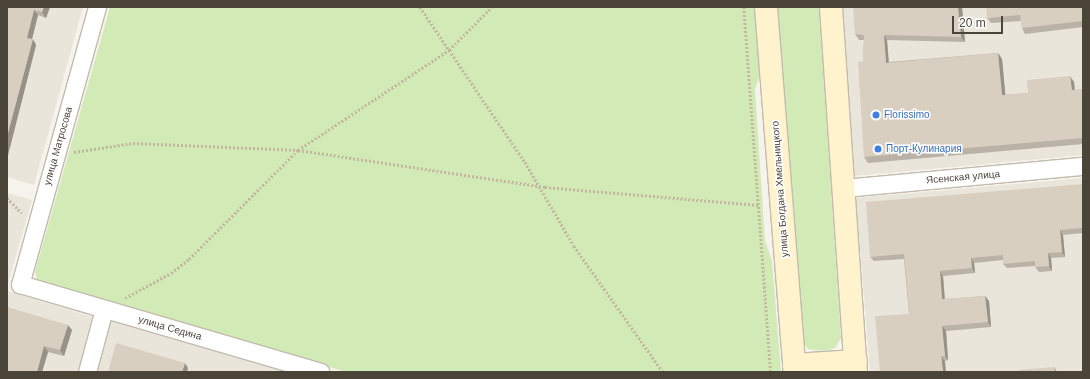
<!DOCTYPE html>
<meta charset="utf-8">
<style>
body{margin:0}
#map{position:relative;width:1090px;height:379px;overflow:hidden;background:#f6f3ec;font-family:Arial,sans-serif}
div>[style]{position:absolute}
.residential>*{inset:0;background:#eae5da}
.green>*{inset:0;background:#d2eab5}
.path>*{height:2.5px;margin-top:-1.25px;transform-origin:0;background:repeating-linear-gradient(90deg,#c4b79f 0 2px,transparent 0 4px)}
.roads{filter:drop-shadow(1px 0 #c2bbae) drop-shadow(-1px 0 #c2bbae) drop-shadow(0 1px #c2bbae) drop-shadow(0 -1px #c2bbae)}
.street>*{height:17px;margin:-8.5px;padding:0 8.5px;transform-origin:8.5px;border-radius:8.5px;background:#fff}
.secondary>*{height:22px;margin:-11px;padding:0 11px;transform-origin:11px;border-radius:11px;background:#fff3cd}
.wall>*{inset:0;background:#bab2a6}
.shaded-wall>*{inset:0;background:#979187}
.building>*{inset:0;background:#d8cfc1}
.dots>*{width:11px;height:11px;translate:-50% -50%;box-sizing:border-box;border:2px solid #fff;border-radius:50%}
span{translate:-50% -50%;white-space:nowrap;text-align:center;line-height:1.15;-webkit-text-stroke:3px #fff;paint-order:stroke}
.shop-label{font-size:10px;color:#366cbe}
.left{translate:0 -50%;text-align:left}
.street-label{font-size:10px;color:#4b4439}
.frame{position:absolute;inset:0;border:8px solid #4b4439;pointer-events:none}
.scale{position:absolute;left:952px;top:16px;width:51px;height:18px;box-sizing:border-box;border:2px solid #4b4439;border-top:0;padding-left:5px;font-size:12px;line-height:14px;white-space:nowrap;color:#4b4439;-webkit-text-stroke:3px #fff;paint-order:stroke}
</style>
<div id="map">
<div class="residential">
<i style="clip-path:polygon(7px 7px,83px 7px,34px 185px,7px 177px)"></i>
<i style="clip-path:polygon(841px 7px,1083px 7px,1083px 155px,854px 176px)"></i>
<i style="clip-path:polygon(1083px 178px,1083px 372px,870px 372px,856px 198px)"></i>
<i style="clip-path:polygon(7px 193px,32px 200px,7px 287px)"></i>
<i style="clip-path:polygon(7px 291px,93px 317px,78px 372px,7px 372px)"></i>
<i style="clip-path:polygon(107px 320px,285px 372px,92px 372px)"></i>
</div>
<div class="green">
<i style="clip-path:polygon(110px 7px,756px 7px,761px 71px,755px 89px,765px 241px,772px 261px,781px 372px,347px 372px,43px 284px,37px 280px,35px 272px)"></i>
<i style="clip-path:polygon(777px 7px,819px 7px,841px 338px,835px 348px,824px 351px,808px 349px,803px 341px)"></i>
</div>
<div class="path">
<i style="left:420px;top:7px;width:187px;rotate:55.9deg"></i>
<i style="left:525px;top:162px;width:97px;rotate:59.7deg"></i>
<i style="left:574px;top:246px;width:154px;rotate:54.8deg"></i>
<i style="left:744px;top:7px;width:366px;rotate:85.8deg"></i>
<i style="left:74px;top:152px;width:60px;rotate:-8.7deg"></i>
<i style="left:133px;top:143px;width:165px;rotate:2.4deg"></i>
<i style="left:298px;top:150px;width:250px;rotate:8.5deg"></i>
<i style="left:545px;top:187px;width:214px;rotate:4.8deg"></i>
<i style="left:7px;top:198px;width:21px;rotate:45deg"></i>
<i style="left:125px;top:298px;width:52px;rotate:-28.5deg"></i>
<i style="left:171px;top:273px;width:23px;rotate:-38deg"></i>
<i style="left:189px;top:259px;width:154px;rotate:-45deg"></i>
<i style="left:298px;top:150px;width:181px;rotate:-33.5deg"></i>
<i style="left:449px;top:50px;width:61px;rotate:-45deg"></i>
</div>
<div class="roads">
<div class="street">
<i style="left:97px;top:7px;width:288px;rotate:105.5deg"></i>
<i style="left:20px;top:284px;width:313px;rotate:16.3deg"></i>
<i style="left:844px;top:188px;width:240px;rotate:-5.3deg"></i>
<i style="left:87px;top:372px;width:65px;rotate:-74.9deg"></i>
</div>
<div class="secondary">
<i style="left:766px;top:7px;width:366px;rotate:85.5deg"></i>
<i style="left:831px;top:7px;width:366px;rotate:86.1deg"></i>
<i style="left:794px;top:365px;width:62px;rotate:-3.7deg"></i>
</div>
</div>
<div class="wall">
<i style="clip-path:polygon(7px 7px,50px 7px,46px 18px,38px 15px,32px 39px,36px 45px,8px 155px,7px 155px)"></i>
<i style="clip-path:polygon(962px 7px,965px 42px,887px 40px,889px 62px,998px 53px,1002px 59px,1005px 95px,1028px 93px,1074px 82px,1075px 90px,1083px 89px,1083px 144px,868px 163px,864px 157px,863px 61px,864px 40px,859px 40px,855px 34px)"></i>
<i style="clip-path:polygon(1083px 7px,1083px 27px,1025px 34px,1022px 28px,1021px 21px,991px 23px,987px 18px)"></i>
<i style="clip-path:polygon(1083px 184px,1083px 233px,1063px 235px,1065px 257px,1051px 258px,1052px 271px,1039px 272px,1035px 267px,1035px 266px,1007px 268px,1003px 264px,1003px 260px,974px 263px,975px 273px,943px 276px,945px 299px,985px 296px,989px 301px,991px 327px,946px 331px,948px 360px,945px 361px,909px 314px,904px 259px,874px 261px,870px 257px)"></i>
<i style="clip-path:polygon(7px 307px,72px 330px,64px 356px,48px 352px,42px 372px,7px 372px)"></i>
</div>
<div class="shaded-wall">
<i style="clip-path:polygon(44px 7px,50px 7px,46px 18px,42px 12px)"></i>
<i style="clip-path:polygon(958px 7px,962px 7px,965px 42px,961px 37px)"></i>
<i style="clip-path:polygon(34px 10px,38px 15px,31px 43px,27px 38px)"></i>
<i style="clip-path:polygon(884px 35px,887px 40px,889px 68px,886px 63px)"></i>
<i style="clip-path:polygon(33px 39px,36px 45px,8px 155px,7px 154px,7px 137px)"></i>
<i style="clip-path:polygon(998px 53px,1002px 59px,1006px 101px,1002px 95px)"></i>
<i style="clip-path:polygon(1070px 76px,1074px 82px,1075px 95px,1072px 90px)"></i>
<i style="clip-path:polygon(1060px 230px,1063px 235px,1065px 257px,1062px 252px)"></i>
<i style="clip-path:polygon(1048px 253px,1051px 258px,1052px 271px,1049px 266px)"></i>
<i style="clip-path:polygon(971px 258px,974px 263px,975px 273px,972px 268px)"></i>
<i style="clip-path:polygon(940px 271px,943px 276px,945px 304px,942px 299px)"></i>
<i style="clip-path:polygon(985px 296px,989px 301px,991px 327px,988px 322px)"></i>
<i style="clip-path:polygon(68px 325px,72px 330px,64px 356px,60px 350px)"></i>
<i style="clip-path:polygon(942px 326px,946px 331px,948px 360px,945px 356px)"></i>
<i style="clip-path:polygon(44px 346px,48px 352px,42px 372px,37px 372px)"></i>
<i style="clip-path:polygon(941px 356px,945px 361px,946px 372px,943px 372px)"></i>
<i style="clip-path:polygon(185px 363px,188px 368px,187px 372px,182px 372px)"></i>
<i style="clip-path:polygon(1054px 367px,1057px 372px,1055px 372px)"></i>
</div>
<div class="building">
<i style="clip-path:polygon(7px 7px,44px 7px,42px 12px,34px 10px,27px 38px,33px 39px,7px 137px)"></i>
<i style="clip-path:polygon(853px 7px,958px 7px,961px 37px,884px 35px,886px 63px,998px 53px,1002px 95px,1028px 93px,1027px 80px,1070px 76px,1072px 90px,1083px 89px,1083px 138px,864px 157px,858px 62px,863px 61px,864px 35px,855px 34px)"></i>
<i style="clip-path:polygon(986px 7px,1083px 7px,1083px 21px,1022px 28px,1020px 15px,987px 18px)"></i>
<i style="clip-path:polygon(1083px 184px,1083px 228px,1060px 230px,1062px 252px,1048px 253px,1049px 266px,1035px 267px,1035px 261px,1003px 264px,1003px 255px,971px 258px,972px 268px,940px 271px,942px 299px,985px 296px,988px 322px,942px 326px,945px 356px,941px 356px,943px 372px,880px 372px,875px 316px,909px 314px,907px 286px,904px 254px,870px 257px,866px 202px)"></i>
<i style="clip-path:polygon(7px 307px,68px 325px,60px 350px,44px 346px,37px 372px,7px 372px)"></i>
<i style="clip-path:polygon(116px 343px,185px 363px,182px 372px,108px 372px)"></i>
<i style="clip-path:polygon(1054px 367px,1055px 372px,1019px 372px,1018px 370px)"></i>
</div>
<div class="dots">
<i style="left:876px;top:115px;background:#3f7fe0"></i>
<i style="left:878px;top:149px;background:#3f7fe0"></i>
</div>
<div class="shop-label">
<span class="left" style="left:884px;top:115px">Florissimo</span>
<span class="left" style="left:886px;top:149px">Порт-Кулинария</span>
</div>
<div class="street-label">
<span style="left:58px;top:146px;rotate:-74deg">улица Матросова</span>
<span style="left:963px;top:177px;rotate:-5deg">Ясенская улица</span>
<span style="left:780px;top:189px;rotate:-94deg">улица Богдана Хмельницкого</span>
<span style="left:170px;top:328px;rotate:16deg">улица Седина</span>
</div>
<div class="frame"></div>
<div class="scale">20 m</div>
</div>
